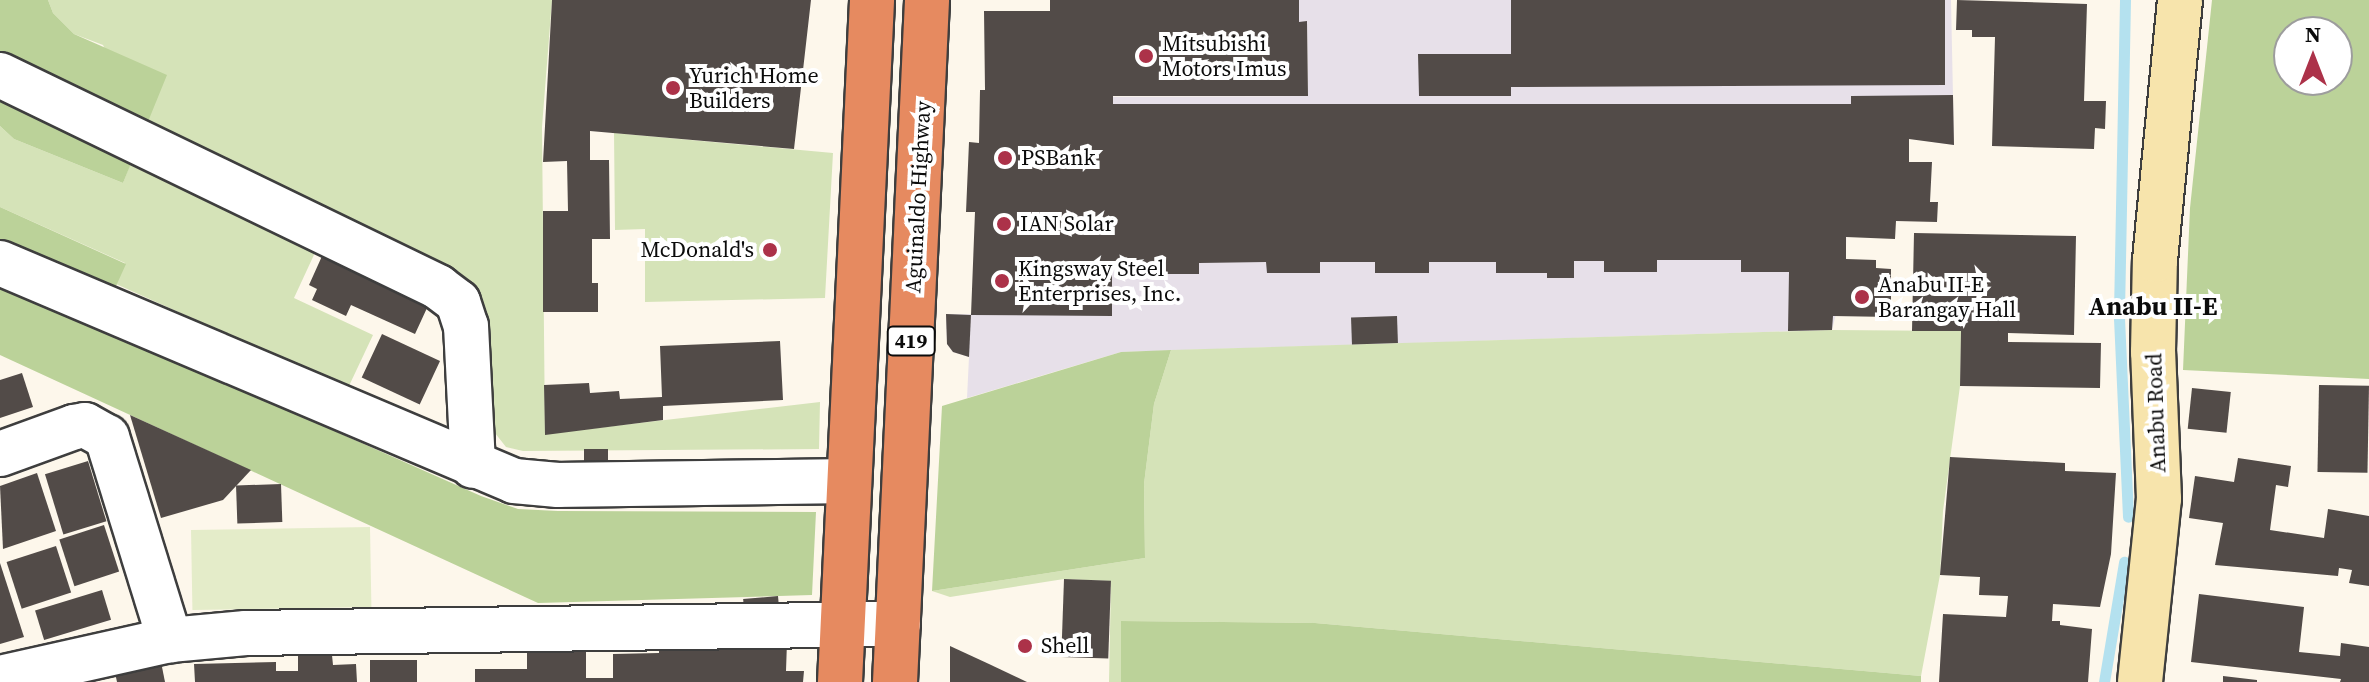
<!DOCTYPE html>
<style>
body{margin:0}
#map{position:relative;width:2369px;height:682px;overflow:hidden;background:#fdf7eb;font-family:"Source Serif 4",serif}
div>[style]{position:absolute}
.industrial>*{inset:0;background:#e7e0e9}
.green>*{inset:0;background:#d5e3b8}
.forest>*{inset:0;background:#bbd299}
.pitch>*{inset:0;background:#e4ecc9;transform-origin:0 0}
.stream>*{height:11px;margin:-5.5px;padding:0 5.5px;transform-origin:5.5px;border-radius:5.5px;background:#b4e1ef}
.building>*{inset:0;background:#524b48;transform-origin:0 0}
.roads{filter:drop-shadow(2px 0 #3e3e3e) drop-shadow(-2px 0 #3e3e3e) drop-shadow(0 2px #3e3e3e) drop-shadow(0 -2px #3e3e3e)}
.street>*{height:44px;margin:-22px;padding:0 22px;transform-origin:22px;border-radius:22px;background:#fff}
.secondary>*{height:44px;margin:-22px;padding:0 22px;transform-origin:22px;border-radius:22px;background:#f7e4ac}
.highway>*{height:44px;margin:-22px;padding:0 22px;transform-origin:22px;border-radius:22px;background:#e68a60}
.dots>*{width:22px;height:22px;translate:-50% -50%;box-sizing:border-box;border:4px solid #fff;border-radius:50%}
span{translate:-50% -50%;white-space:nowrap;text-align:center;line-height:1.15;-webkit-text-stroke:8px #fff;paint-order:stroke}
.shield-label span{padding:2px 6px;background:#fff;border:2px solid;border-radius:6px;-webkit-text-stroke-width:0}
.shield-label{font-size:20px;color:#0b0b0b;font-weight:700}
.poi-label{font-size:22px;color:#0b0b0b}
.left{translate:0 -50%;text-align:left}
.right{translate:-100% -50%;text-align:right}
.street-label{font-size:22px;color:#0b0b0b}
.quarter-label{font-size:26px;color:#0b0b0b;font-weight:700}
.north{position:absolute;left:2273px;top:16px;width:80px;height:80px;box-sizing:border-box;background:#fff;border:2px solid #9d9d9d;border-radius:50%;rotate:0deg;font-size:22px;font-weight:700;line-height:32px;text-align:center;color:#0b0b0b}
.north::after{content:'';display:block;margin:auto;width:28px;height:36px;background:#ac3249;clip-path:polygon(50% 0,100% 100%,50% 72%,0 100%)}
</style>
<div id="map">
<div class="industrial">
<i style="clip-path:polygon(1299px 0,1951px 0,1954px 145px,1850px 130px,1845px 278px,1832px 330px,1121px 352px,967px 398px,969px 357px,953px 352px,947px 344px,946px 314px,1032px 315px,1035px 97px,1308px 96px,1307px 22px,1299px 22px)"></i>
</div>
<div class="green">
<i style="clip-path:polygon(48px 0,552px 0,542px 127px,545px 434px,820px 402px,819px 449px,523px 451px,506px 447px,495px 433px,486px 325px,144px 131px,103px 45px,74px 34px,53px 13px)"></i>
<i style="clip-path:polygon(0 126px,14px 139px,123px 183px,131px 162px,319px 244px,294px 298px,373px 335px,348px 388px,116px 284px,125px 263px,0 207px)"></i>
<i style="clip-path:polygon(614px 133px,833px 153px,825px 298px,645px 302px,645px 229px,615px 230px)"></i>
<i style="clip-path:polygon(1832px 330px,1961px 331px,1960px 386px,1943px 511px,1940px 575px,1921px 676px,1315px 623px,1122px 621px,1121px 682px,1109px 682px,1111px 581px,1064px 579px,950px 597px,932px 591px,1145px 558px,1144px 484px,1154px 404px,1171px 350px)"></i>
</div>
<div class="forest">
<i style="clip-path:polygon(0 0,48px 0,53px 13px,74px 34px,167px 75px,123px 183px,14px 139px,0 126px)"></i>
<i style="clip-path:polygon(evenodd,2212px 0,2369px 0,2369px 379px,2183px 370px,2190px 208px,2212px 0,2289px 32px,2337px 32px,2337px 80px,2289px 80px,2289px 32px)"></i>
<i style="clip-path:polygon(0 207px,126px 264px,98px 326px,481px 496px,518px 509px,558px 511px,816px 512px,812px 595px,538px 603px,0 355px)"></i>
<i style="clip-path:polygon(1171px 350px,1154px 404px,1144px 484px,1145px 558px,932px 591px,942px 406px,1121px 352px)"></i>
<i style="clip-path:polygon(1121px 621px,1315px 623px,1921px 676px,1921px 682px,1121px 682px)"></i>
</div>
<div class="pitch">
<i style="left:370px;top:527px;width:80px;height:179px;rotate:89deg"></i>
</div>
<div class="stream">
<i style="left:2125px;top:0;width:318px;rotate:91.1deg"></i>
<i style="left:2119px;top:318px;width:199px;rotate:87.4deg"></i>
<i style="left:2104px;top:682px;width:122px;rotate:-80.5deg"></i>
</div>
<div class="building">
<i style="clip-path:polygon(552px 0,811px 0,794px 149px,590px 131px,590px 160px,609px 160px,610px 239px,592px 239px,592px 283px,598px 283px,598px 312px,543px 312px,543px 211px,568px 211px,567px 161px,543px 162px)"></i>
<i style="clip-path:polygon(1050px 0,1299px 0,1299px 22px,1307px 21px,1308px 96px,1113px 96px,1113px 104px,1851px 104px,1851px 96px,1953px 95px,1954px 145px,1909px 139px,1909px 162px,1932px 162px,1930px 202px,1938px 202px,1937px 222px,1896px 221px,1895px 239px,1846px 237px,1846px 259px,1876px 260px,1876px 268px,1891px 269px,1891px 317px,1833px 316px,1832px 330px,1788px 331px,1789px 272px,1741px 272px,1741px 260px,1657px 260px,1657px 272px,1604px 272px,1604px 261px,1574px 261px,1574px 278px,1547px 278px,1547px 273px,1496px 273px,1496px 262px,1429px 262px,1429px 273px,1375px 273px,1375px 262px,1320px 262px,1320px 273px,1267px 273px,1266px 262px,1199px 263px,1199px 274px,1147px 274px,1147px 263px,1112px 264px,1112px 316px,971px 315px,975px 212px,966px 212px,969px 142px,979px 143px,980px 90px,985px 90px,984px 11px,1050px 11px)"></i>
<i style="clip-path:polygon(1511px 0,1945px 0,1945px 85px,1511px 87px,1511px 96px,1419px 96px,1418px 54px,1511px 54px)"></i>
<i style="clip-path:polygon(1957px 0,2087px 4px,2084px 101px,2106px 101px,2105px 129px,2095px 128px,2094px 149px,1992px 146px,1995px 37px,1972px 37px,1972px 30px,1956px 30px)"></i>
<i style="clip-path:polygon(1914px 233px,2076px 236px,2074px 335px,2008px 333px,2008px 342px,2101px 343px,2100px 388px,1960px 386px,1961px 331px,1912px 331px)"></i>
<i style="clip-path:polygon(327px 245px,433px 295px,415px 334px,351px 305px,346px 316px,312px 300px,317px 289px,309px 285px)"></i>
<i style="clip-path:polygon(946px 314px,971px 315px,969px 357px,953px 352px,947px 344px)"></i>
<i style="left:1397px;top:316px;width:27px;height:46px;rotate:88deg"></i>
<i style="left:382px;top:334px;width:64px;height:48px;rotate:25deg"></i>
<i style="clip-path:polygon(780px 341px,783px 400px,663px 406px,663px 420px,545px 435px,544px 385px,589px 383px,590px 393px,619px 391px,620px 399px,662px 397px,660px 346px)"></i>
<i style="clip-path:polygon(22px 373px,33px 407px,0 418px,0 380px)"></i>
<i style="left:2319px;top:385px;width:50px;height:87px;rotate:1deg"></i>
<i style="left:2192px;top:388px;width:39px;height:41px;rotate:6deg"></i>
<i style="clip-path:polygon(130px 415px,251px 470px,223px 500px,161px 518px)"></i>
<i style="left:584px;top:449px;width:24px;height:14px"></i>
<i style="clip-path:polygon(1950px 457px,2065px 463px,2065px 471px,2116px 473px,2111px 554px,2100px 607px,2053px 604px,2052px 621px,2060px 621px,2060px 625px,2092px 629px,2088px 682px,1939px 682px,1943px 614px,2006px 617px,2008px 596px,1979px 595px,1980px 577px,1940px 575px)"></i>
<i style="clip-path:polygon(2238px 458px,2291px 466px,2288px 487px,2276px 485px,2270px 530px,2324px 538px,2328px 509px,2369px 516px,2369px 586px,2349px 583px,2352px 570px,2339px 568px,2338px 576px,2215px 565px,2223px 523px,2189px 518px,2195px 476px,2234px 482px)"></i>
<i style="left:88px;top:461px;width:63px;height:45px;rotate:73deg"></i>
<i style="clip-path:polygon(37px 473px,56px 531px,3px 549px,0 486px)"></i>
<i style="left:281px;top:484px;width:38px;height:45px;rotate:88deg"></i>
<i style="left:104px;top:525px;width:49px;height:47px;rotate:72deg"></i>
<i style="left:56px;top:546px;width:49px;height:52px;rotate:72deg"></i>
<i style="clip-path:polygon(0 563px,24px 637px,0 644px)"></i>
<i style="left:1064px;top:579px;width:47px;height:78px;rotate:2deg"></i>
<i style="left:102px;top:590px;width:31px;height:70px;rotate:73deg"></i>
<i style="clip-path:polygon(2199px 594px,2304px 607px,2299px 652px,2340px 656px,2341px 643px,2369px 647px,2369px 682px,2340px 682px,2341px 679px,2191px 662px)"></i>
<i style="left:778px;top:596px;width:11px;height:35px;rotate:85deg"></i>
<i style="clip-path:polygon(787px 642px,786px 671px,804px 671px,803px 682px,475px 682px,475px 669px,527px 669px,527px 652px,558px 651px,558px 647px,586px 647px,586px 678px,613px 678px,613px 654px,659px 653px,659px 645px)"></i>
<i style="clip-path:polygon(950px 646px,989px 664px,1027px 682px,950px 682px)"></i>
<i style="clip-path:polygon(332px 655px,333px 665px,356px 664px,357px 682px,195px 682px,194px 664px,276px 662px,276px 671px,298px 671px,298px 656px)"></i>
<i style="clip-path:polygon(160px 657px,165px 682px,117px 682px,114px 668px)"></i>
<i style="left:417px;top:660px;width:22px;height:47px;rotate:90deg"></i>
<i style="clip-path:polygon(2223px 676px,2257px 680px,2257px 682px,2223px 682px)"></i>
</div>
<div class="roads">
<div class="street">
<i style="left:0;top:75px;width:487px;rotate:25.8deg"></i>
<i style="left:438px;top:287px;width:25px;rotate:37deg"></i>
<i style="left:458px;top:302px;width:25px;rotate:72deg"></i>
<i style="left:466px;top:326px;width:140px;rotate:87.1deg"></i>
<i style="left:0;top:263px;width:558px;rotate:22.98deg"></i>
<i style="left:514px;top:481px;width:44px;rotate:5.2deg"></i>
<i style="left:558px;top:485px;width:291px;rotate:-0.8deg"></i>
<i style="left:0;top:454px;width:79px;rotate:-20deg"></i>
<i style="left:74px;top:427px;width:11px;rotate:-10deg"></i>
<i style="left:85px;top:425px;width:25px;rotate:29deg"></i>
<i style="left:107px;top:437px;width:213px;rotate:72.8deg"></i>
<i style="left:0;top:678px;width:174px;rotate:-12.6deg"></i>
<i style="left:170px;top:640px;width:76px;rotate:-5.3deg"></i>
<i style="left:246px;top:633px;width:652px;rotate:-0.79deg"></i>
</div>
<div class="secondary">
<i style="left:2140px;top:682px;width:184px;rotate:-84.1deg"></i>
<i style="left:2159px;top:499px;width:147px;rotate:-92.3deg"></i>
<i style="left:2153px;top:352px;width:92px;rotate:-88.8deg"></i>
<i style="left:2155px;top:260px;width:261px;rotate:-84.5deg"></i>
</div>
<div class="highway">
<i style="left:840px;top:682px;width:683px;rotate:-87.31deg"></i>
<i style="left:895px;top:682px;width:683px;rotate:-87.31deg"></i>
</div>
</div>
<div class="dots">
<i style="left:1146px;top:56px;background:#ac3249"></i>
<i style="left:673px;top:88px;background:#ac3249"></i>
<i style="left:1005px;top:158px;background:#ac3249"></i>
<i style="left:1004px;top:224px;background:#ac3249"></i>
<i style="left:770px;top:250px;background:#ac3249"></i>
<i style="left:1002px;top:281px;background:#ac3249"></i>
<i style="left:1862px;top:297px;background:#ac3249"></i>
<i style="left:1025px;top:646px;background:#ac3249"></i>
</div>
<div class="shield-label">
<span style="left:911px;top:341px">419</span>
</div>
<div class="poi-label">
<span class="left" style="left:1162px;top:56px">Mitsubishi<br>Motors Imus</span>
<span class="left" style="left:689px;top:88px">Yurich Home<br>Builders</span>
<span class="left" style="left:1021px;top:158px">PSBank</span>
<span class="left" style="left:1020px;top:224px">IAN Solar</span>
<span class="right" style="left:754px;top:250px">McDonald's</span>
<span class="left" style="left:1018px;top:281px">Kingsway Steel<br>Enterprises, Inc.</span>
<span class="left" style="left:1878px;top:297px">Anabu II-E<br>Barangay Hall</span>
<span class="left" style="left:1041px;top:646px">Shell</span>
</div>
<div class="street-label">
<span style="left:918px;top:197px;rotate:-87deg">Aguinaldo Highway</span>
<span style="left:2156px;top:413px;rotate:-92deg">Anabu Road</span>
</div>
<div class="quarter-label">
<span style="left:2153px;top:307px">Anabu II-E</span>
</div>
<div class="north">N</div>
</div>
